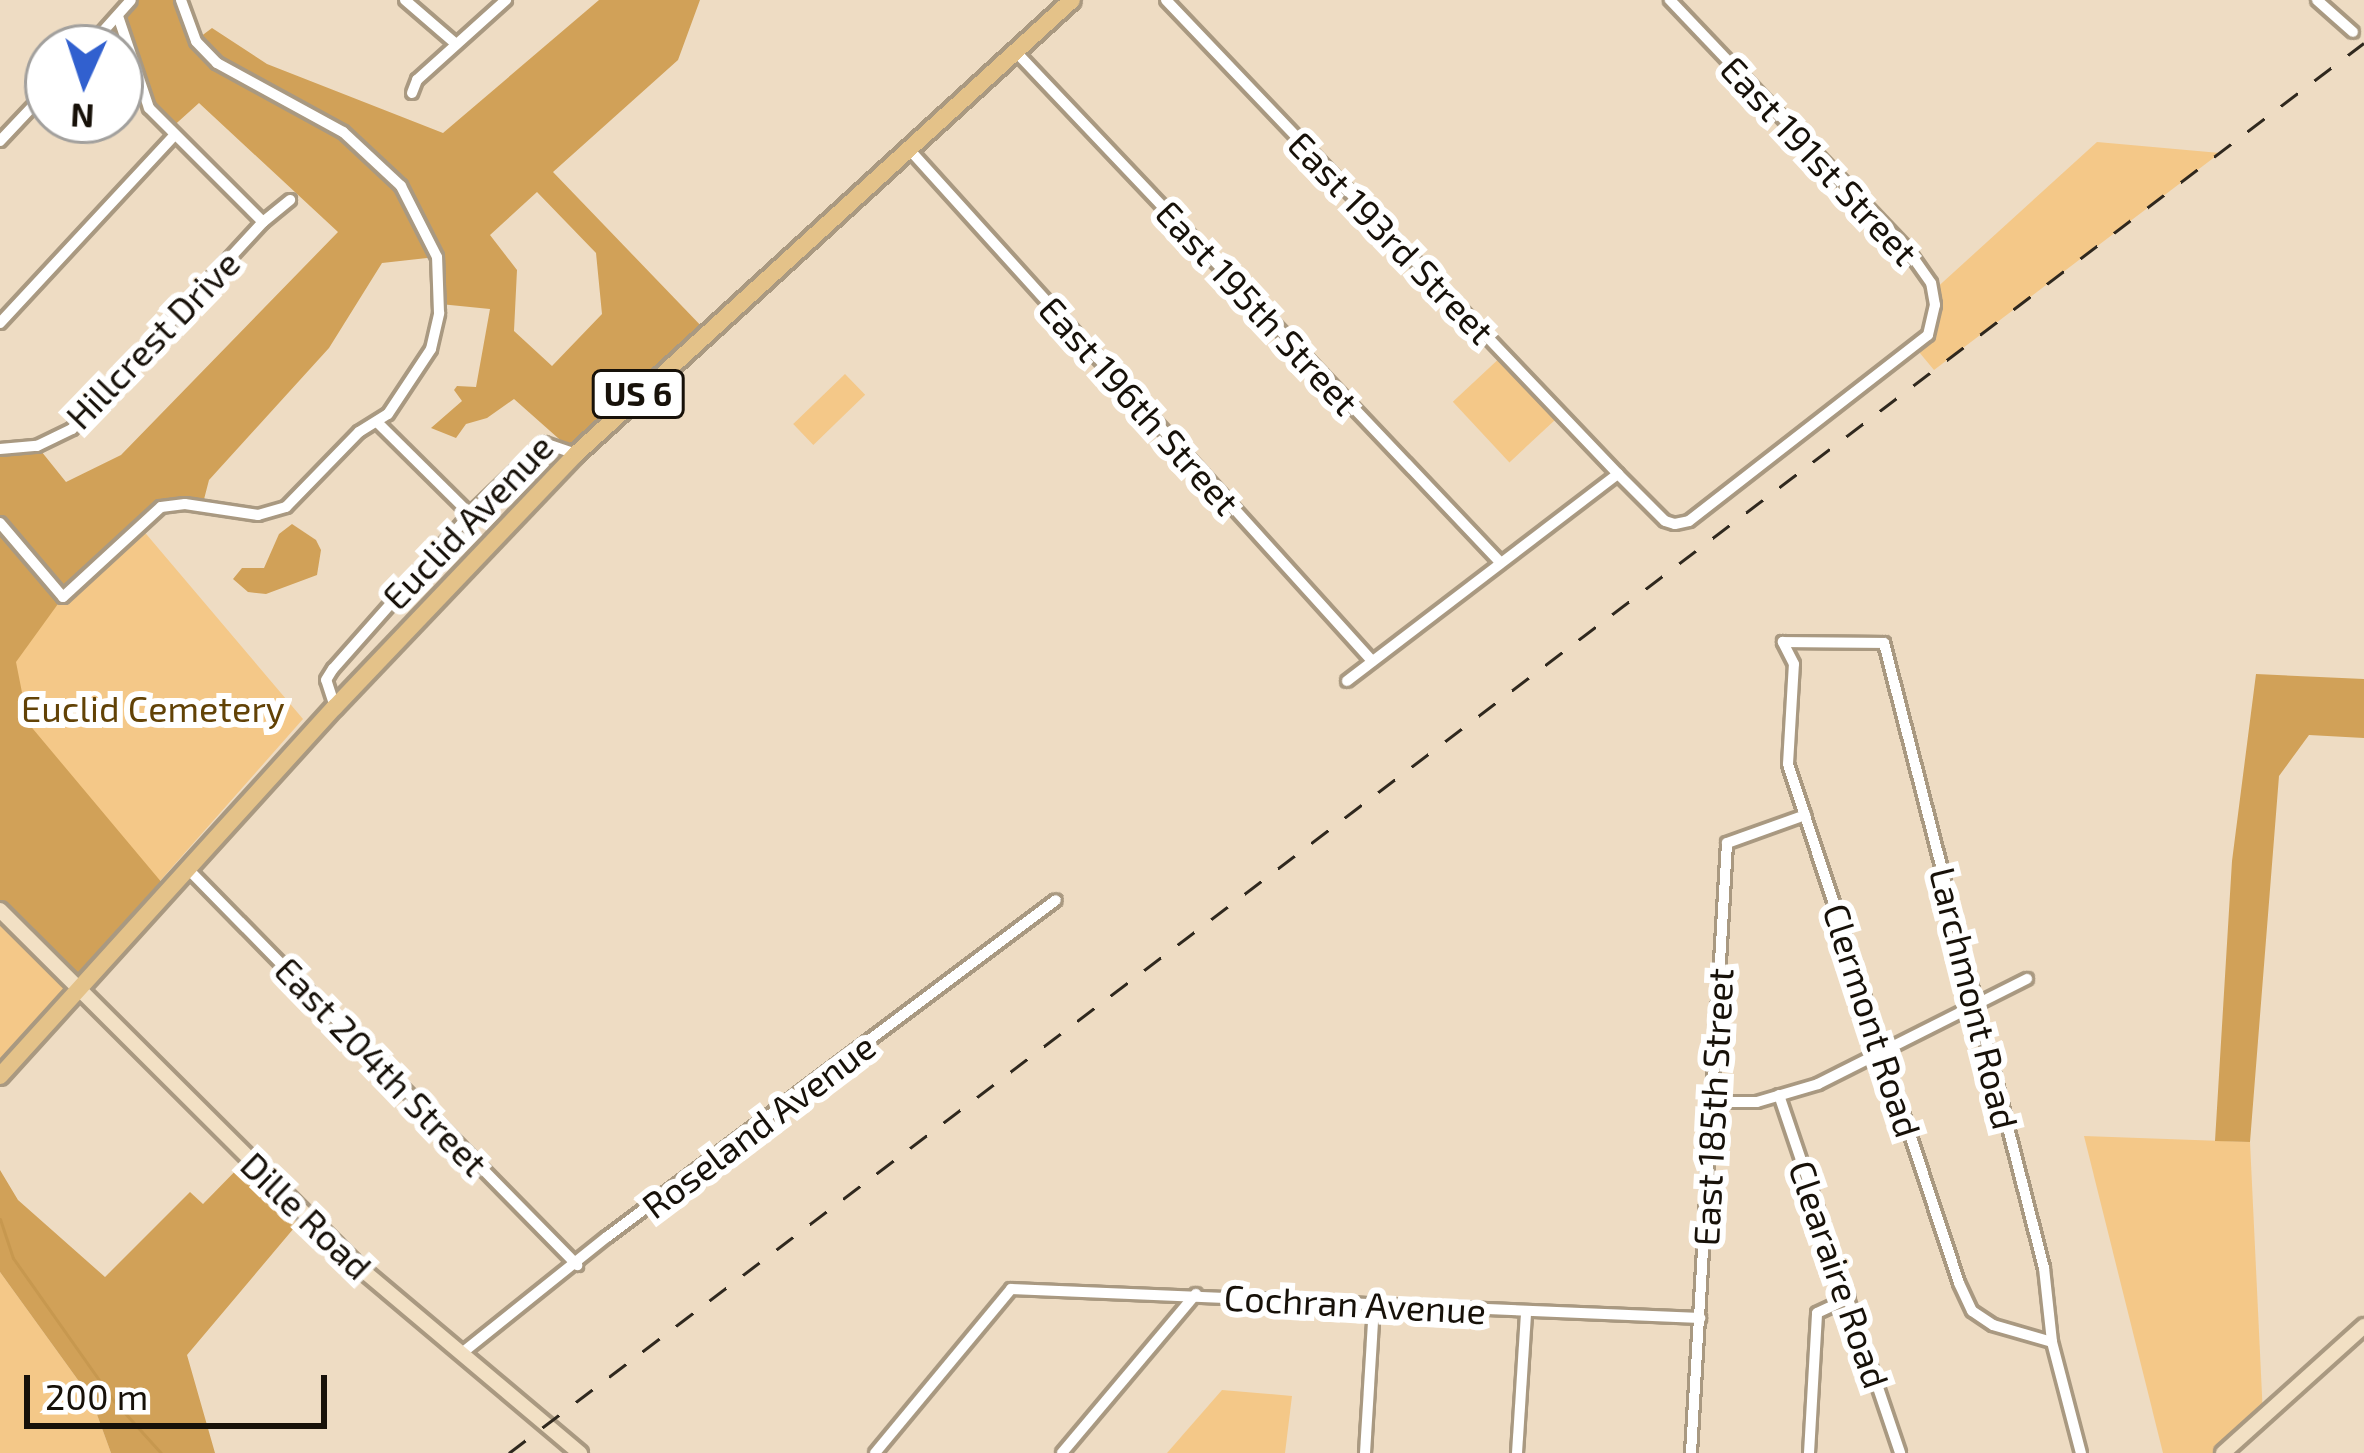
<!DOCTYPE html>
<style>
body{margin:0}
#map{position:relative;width:2364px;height:1453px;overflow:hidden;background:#eedcc3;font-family:"Exo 2",sans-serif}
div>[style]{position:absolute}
.green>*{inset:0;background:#f4c888;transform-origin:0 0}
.forest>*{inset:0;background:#d1a158}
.stream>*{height:3px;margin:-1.5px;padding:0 1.5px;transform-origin:1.5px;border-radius:1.5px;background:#c7984f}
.roads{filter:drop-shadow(3px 0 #a99981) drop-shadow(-3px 0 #a99981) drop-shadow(0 3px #a99981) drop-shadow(0 -3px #a99981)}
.street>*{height:10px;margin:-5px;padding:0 5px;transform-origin:5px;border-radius:5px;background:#fff}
.secondary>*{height:14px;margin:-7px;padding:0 7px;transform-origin:7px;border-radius:7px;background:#f2e0c4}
.primary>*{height:16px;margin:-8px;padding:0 8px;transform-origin:8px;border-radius:8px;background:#e4c289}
.rail>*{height:3px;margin-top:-1.5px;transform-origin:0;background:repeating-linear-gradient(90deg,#2f281e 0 21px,transparent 0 42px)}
span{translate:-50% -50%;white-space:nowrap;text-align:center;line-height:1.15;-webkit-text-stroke:12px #fff;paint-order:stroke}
.shield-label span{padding:3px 9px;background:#fff;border:3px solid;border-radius:9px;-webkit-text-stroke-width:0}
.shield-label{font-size:33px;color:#171109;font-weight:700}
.street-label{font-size:36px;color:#171109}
.park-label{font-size:36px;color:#624206}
.north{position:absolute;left:24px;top:24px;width:120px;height:120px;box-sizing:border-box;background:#fff;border:3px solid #a2a09d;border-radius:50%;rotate:183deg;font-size:33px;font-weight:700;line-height:48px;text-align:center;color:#171109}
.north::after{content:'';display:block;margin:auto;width:42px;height:54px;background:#3160cf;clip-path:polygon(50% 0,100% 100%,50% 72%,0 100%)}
.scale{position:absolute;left:24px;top:1375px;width:303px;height:54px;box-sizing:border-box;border:6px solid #171109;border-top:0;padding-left:15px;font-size:36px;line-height:42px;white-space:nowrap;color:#171109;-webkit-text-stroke:9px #fff;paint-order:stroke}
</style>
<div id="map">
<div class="green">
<i style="clip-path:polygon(2097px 142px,2220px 153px,1934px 370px,1914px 346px,1928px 335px,1932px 292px)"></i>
<i style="left:1504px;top:354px;width:83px;height:70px;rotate:47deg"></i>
<i style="left:845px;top:374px;width:29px;height:72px;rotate:46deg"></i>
<i style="clip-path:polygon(136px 522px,303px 719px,160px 881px,0 1076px,0 528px,51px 606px)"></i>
<i style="clip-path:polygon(2084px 1136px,2250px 1142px,2263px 1416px,2223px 1453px,2163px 1453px)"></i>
<i style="clip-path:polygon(0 1272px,91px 1398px,111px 1453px,0 1453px)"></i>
<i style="clip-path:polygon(1222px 1390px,1292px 1396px,1285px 1453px,1167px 1453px)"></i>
</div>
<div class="forest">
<i style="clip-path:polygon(evenodd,131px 0,181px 0,196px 40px,212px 28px,267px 64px,443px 133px,599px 0,700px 0,678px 60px,553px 172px,706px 331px,576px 454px,514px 399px,487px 418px,466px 424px,456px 438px,431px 428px,462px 401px,454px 390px,457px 386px,476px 387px,490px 309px,440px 304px,436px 257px,382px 263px,329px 348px,209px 480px,202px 507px,172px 504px,63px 597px,16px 662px,28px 723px,168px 890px,81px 991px,0 910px,0 449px,37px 446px,66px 482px,121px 455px,338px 232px,199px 103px,169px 130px,149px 108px,118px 16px,131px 0,537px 192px,596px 253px,602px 314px,552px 366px,514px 331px,517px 270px,490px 235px,537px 192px)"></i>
<i style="clip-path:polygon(292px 524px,316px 540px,321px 550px,317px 575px,266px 594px,248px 592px,233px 579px,242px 568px,264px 568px,279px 534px)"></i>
<i style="clip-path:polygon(2256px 674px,2364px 679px,2364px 738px,2309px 735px,2279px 776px,2250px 1142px,2215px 1141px,2232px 861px)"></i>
<i style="clip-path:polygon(248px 1158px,305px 1215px,187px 1355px,215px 1453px,111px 1453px,91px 1398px,0 1272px,0 1170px,18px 1200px,105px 1277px,190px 1192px,203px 1204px)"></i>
</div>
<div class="stream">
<i style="left:0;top:1219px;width:41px;rotate:71.6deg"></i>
<i style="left:13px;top:1258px;width:175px;rotate:54.8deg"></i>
<i style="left:114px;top:1401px;width:70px;rotate:47.9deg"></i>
</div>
<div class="roads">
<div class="street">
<i style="left:405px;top:0;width:67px;rotate:40.8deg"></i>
<i style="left:1166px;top:0;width:655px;rotate:46.36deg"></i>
<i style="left:1618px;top:474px;width:66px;rotate:45deg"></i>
<i style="left:1665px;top:521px;width:10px;rotate:17deg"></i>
<i style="left:1675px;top:524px;width:14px;rotate:-12deg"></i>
<i style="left:1689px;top:521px;width:303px;rotate:-37.9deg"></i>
<i style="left:1928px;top:335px;width:31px;rotate:-77deg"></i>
<i style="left:1935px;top:305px;width:22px;rotate:-100deg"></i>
<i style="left:1931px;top:283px;width:39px;rotate:-125deg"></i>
<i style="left:1909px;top:251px;width:347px;rotate:-133.6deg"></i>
<i style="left:2317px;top:0;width:48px;rotate:41.6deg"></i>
<i style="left:118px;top:16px;width:97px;rotate:71.4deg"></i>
<i style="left:149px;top:108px;width:161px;rotate:45deg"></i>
<i style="left:88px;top:48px;width:64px;rotate:-48.1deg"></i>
<i style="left:1016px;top:52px;width:702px;rotate:46.5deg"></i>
<i style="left:412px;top:93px;width:14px;rotate:-69deg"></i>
<i style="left:417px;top:80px;width:120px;rotate:-42deg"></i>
<i style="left:0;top:141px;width:70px;rotate:-46.7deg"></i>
<i style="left:908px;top:148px;width:692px;rotate:47.87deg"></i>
<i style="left:0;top:323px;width:255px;rotate:-47.1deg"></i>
<i style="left:378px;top:423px;width:129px;rotate:44.7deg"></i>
<i style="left:0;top:449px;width:37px;rotate:-5deg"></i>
<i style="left:37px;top:446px;width:39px;rotate:-26deg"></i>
<i style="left:72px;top:429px;width:282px;rotate:-47.3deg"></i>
<i style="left:263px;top:222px;width:35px;rotate:-39deg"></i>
<i style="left:0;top:523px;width:97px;rotate:49.6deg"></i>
<i style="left:63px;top:597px;width:133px;rotate:-42.6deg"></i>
<i style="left:161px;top:507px;width:24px;rotate:-7deg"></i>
<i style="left:185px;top:504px;width:74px;rotate:8.6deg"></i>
<i style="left:258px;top:515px;width:29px;rotate:-16deg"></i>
<i style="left:286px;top:507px;width:105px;rotate:-45.8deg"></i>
<i style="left:359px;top:432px;width:34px;rotate:-32deg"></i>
<i style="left:388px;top:414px;width:78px;rotate:-56.5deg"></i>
<i style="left:431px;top:349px;width:37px;rotate:-77deg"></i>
<i style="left:439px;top:313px;width:56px;rotate:-92deg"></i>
<i style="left:437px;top:257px;width:80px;rotate:-116.9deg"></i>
<i style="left:401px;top:186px;width:79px;rotate:-137deg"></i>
<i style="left:343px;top:132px;width:144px;rotate:-151.3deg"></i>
<i style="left:217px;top:63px;width:30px;rotate:-134deg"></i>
<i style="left:196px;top:41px;width:44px;rotate:-110.1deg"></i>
<i style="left:1347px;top:681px;width:341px;rotate:-37.4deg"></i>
<i style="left:335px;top:707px;width:28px;rotate:-108deg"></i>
<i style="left:326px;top:680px;width:13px;rotate:-58deg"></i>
<i style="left:333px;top:669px;width:207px;rotate:-48.5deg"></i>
<i style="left:470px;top:514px;width:103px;rotate:-43.8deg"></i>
<i style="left:544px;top:443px;width:34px;rotate:19deg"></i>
<i style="left:187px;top:868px;width:557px;rotate:45.51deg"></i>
<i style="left:1779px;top:1095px;width:378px;rotate:71.3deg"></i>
<i style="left:1714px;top:1102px;width:43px"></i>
<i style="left:1757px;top:1102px;width:64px;rotate:-16.4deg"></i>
<i style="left:1818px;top:1084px;width:234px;rotate:-26.7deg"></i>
<i style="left:2052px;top:1342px;width:61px;rotate:-163.9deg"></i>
<i style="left:1993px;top:1325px;width:25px;rotate:-146deg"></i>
<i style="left:1972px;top:1311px;width:31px;rotate:-115deg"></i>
<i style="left:1959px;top:1283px;width:546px;rotate:-108.24deg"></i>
<i style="left:1788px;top:764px;width:100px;rotate:-86.6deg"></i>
<i style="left:1794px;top:664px;width:25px;rotate:-117deg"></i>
<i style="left:1783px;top:642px;width:101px;rotate:0.6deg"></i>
<i style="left:1884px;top:643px;width:645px;rotate:75.64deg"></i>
<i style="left:2044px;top:1268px;width:74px;rotate:83.8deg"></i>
<i style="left:2052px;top:1342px;width:115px;rotate:75.4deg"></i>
<i style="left:462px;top:1353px;width:186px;rotate:-38.7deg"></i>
<i style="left:607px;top:1237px;width:561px;rotate:-36.89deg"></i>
<i style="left:875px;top:1453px;width:213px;rotate:-50.3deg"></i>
<i style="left:1011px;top:1289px;width:690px;rotate:2.41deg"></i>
<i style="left:1062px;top:1453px;width:208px;rotate:-49.9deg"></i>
<i style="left:1365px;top:1453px;width:149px;rotate:-86.5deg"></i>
<i style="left:1517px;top:1453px;width:141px;rotate:-86.3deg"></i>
<i style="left:1691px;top:1453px;width:611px;rotate:-86.62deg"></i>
<i style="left:1727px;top:843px;width:83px;rotate:-19.7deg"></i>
<i style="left:1809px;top:1453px;width:140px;rotate:-86.7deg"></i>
<i style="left:1817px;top:1313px;width:35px;rotate:-25deg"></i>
</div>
<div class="secondary">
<i style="left:0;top:910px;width:499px;rotate:44.9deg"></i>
<i style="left:353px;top:1262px;width:297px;rotate:40.1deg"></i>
<i style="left:2223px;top:1453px;width:190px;rotate:-42deg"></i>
</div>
<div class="primary">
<i style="left:0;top:1076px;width:498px;rotate:-47.8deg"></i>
<i style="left:335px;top:707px;width:349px;rotate:-46.4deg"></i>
<i style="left:576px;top:454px;width:672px;rotate:-42.47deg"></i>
</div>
</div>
<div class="rail">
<i style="left:509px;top:1453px;width:2330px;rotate:-37.24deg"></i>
</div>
<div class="shield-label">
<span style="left:638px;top:394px">US 6</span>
</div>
<div class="street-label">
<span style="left:1820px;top:160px;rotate:47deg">East 191st Street</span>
<span style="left:1392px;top:237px;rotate:46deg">East 193rd Street</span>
<span style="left:1258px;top:307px;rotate:47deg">East 195th Street</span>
<span style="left:152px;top:339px;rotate:-46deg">Hillcrest Drive</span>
<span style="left:1140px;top:405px;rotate:48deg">East 196th Street</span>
<span style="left:467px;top:521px;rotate:-46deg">Euclid Avenue</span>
<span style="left:1975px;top:998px;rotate:76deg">Larchmont Road</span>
<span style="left:1873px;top:1020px;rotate:72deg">Clermont Road</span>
<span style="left:382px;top:1066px;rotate:46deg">East 204th Street</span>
<span style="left:1712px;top:1107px;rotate:-87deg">East 185th Street</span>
<span style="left:758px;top:1125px;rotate:-37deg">Roseland Avenue</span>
<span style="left:307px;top:1215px;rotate:44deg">Dille Road</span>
<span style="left:1840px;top:1274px;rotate:71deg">Clearaire Road</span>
<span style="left:1355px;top:1303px;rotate:3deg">Cochran Avenue</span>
</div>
<div class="park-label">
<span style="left:153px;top:708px">Euclid Cemetery</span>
</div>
<div class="north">N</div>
<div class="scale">200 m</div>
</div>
